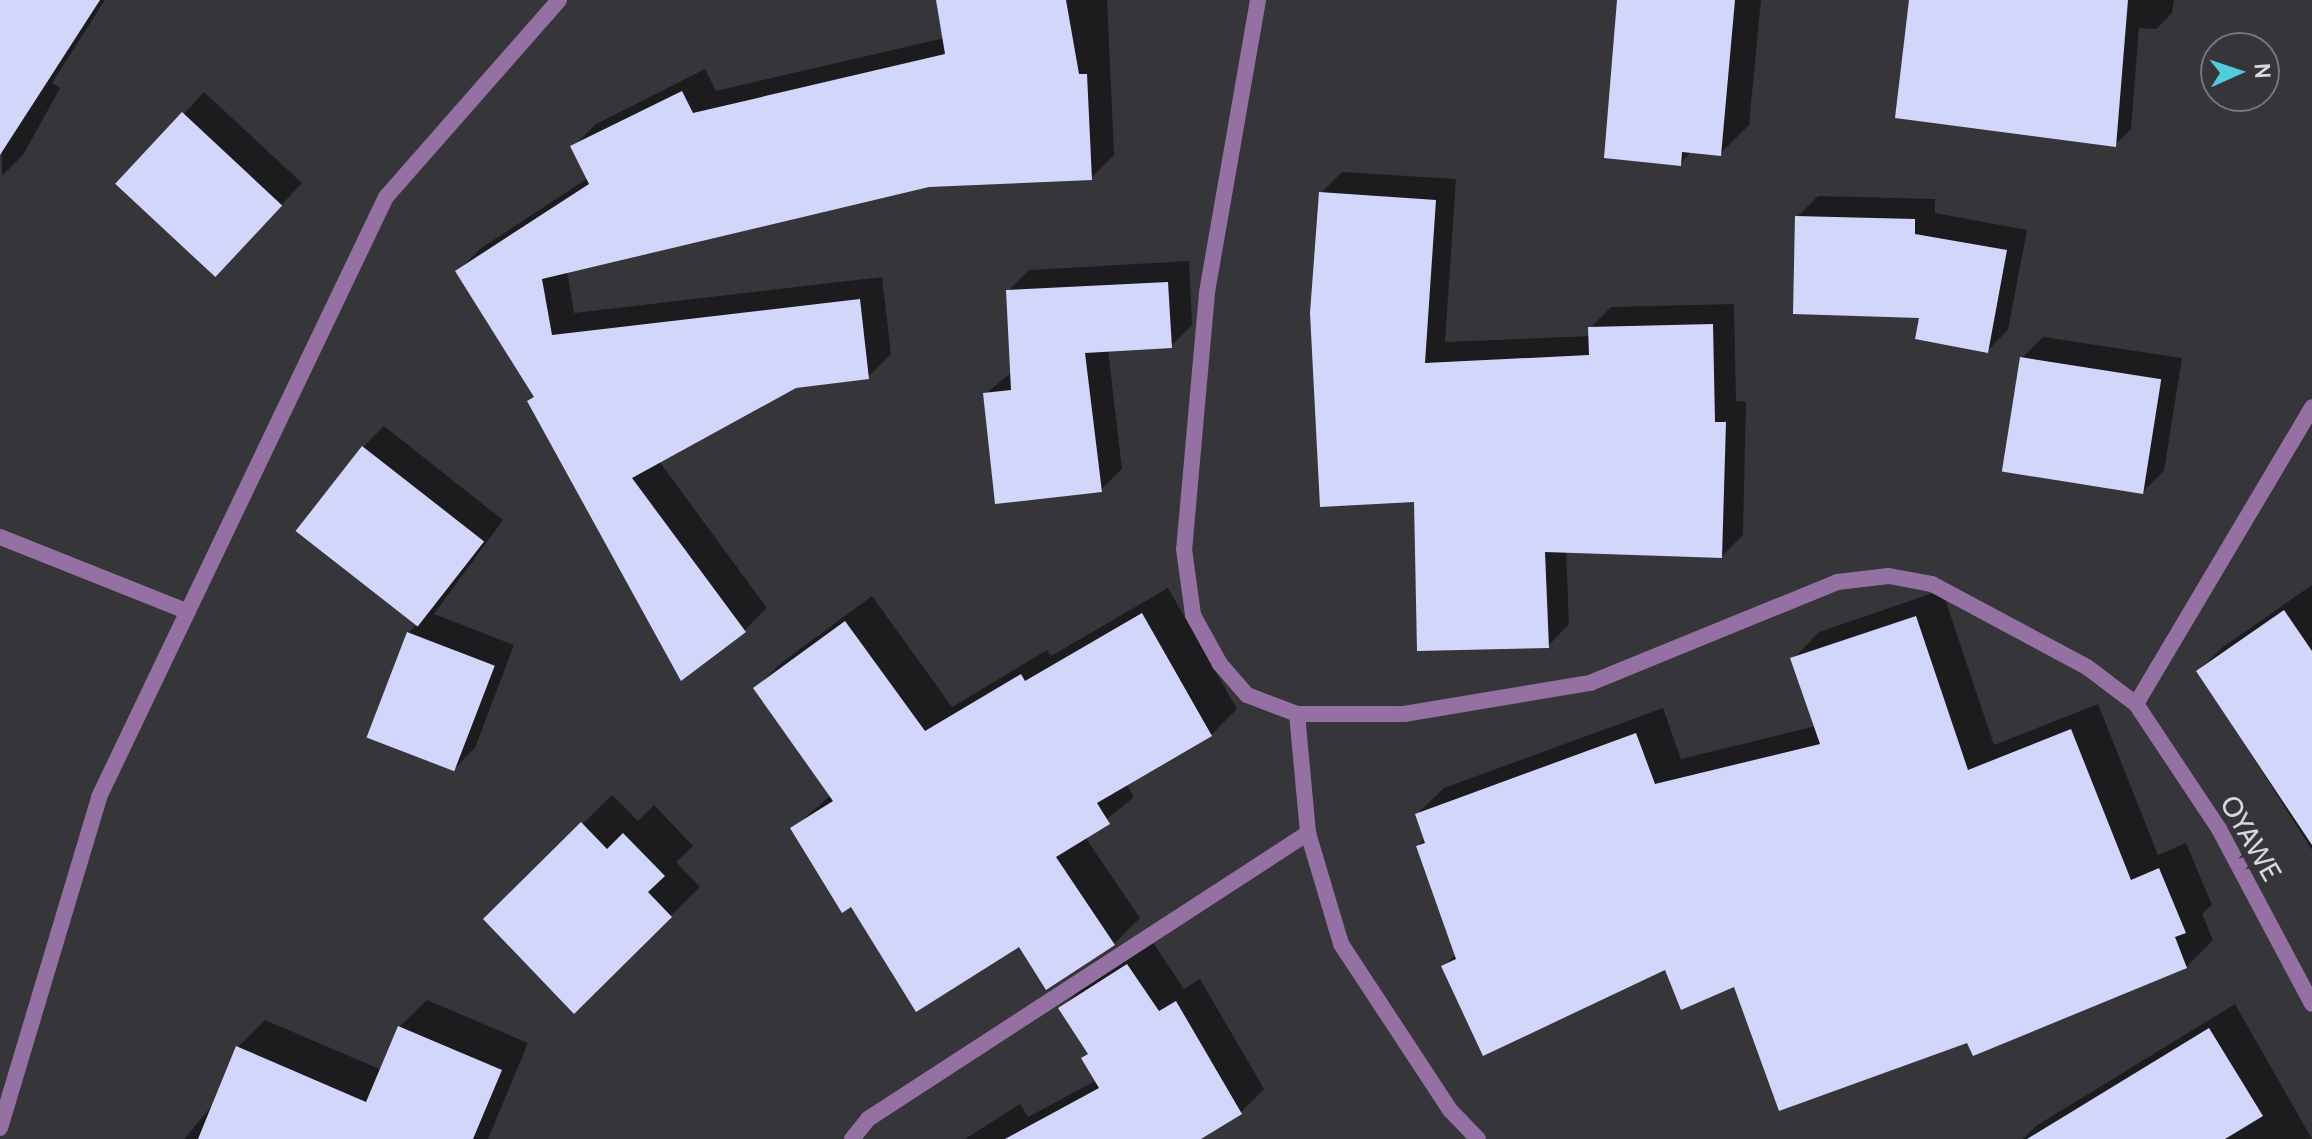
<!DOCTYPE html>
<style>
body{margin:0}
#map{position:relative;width:2312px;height:1139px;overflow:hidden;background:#36353a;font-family:Cabin,sans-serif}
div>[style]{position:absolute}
.shadow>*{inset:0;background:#0007}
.building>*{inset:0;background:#d2d6fb;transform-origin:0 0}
.street>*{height:16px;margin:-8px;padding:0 8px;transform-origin:8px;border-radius:8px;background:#9570a2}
span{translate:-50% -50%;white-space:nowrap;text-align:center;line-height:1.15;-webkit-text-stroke:8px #36353a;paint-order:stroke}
.street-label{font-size:28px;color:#d7d6da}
.north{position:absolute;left:2200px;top:32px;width:80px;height:80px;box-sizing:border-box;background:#36353a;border:2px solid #76757a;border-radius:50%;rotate:87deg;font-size:22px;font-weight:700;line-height:32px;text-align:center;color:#d7d6da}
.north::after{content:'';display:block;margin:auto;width:28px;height:36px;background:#52cbda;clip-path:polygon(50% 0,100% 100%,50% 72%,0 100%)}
</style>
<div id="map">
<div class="shadow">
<i style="clip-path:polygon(0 0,105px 0,52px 83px,60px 88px,23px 155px,2px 176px)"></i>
<i style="clip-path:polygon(938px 0,1107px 0,1114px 155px,1091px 178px,928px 185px,567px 271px,574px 313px,882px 277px,891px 354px,868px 377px,795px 386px,659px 461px,767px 608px,744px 631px,535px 396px,457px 272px,480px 249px,588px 178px,573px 147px,596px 124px,705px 69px,716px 91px,944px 38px)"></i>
<i style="clip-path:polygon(1620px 0,1761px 0,1749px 125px,1720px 154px,1692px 151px,1680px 164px)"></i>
<i style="clip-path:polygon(1911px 0,2174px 0,2172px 13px,2156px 29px,2139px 28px,2131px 129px,2115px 145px)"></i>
<i style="clip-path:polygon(204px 92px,302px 183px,236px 254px,118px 185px)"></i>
<i style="clip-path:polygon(1342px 172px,1456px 179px,1445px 342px,1590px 336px,1590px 328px,1611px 307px,1734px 304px,1736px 401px,1746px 402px,1743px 535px,1722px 556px,1566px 551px,1569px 624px,1548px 646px,1416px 500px,1321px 193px)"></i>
<i style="clip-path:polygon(1818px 196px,1935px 199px,1935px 213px,2027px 230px,2008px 330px,1987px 351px,1921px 316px,1797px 217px)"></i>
<i style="clip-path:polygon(1189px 261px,1192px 325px,1171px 346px,1108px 350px,1122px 469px,1101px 490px,985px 394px,1012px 372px,1008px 291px,1029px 270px)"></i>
<i style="clip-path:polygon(2043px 337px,2182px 358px,2164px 471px,2142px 492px,2022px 358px)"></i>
<i style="clip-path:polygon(384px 426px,503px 520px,434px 614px,514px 645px,475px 748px,454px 769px,408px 633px,422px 619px,305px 535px,363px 447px)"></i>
<i style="clip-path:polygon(2312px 585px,2312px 850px,2198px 671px,2223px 647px)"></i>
<i style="clip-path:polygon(1168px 588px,1237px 709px,1211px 735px,1126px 784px,1134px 797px,1085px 837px,1140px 918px,1114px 944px,1019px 944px,852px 904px,792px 829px,831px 795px,755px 689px,781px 663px,872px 596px,952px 707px,1047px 650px,1051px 656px)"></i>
<i style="clip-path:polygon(1942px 590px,1994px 745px,2098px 704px,2158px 855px,2186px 843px,2212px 905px,2202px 914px,2213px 940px,2186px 967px,1968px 1040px,1666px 968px,1443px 967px,1456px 954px,1418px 846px,1426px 838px,1417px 814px,1444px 788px,1663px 708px,1681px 759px,1816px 726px,1793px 659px,1819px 632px)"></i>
<i style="clip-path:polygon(612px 795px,638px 821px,654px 805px,693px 846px,676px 862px,700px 887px,574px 1011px,486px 919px)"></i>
<i style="clip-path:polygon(1152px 941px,1184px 989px,1200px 979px,1264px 1089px,1240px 1113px,1197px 1139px,965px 1139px,1020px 1104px,1028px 1117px,1097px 1080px,1089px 1053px,1061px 1009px,1084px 985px)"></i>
<i style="clip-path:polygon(427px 1000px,528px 1043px,488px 1139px,184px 1139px,215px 1102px,238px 1047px,265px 1020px,382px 1070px,399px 1027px)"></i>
<i style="clip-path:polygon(2235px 1004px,2312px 1139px,2023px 1139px,2036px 1126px)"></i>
</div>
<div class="building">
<i style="clip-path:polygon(0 0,100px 0,0 155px)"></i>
<i style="clip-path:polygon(936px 0,1066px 0,1079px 74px,1087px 74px,1092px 180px,929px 187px,542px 279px,552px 335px,860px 299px,869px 379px,796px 388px,632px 478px,746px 632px,681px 681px,527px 401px,534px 397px,455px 271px,589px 184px,570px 146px,682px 91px,693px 113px,945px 54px)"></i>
<i style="clip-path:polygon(1617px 0,1735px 0,1721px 156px,1682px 152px,1681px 166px,1604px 158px)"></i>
<i style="clip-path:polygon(1909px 0,2128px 0,2116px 147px,1895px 118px)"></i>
<i style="left:182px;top:112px;width:137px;height:98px;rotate:43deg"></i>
<i style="clip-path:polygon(1319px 192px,1436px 200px,1425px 363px,1589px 355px,1588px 327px,1713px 324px,1715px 422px,1726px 422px,1722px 558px,1545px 552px,1549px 648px,1417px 651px,1414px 502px,1320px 507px,1310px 313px)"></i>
<i style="clip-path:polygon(1795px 216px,1915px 219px,1915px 234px,2007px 250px,1988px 353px,1915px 339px,1919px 318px,1793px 314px)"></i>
<i style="clip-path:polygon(1168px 282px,1172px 348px,1085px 353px,1102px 492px,995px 504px,983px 393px,1011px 390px,1006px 290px)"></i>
<i style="left:2020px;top:357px;width:143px;height:116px;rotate:9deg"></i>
<i style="left:362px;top:446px;width:155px;height:108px;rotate:38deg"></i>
<i style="clip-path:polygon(2284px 610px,2312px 651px,2312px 845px,2196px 671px)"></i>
<i style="clip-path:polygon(1142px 613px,1212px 736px,1097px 803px,1110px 824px,1056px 857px,1115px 945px,1046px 990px,1019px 947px,916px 1012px,851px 907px,842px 913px,790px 828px,833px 801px,753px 688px,845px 621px,925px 731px,1021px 674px,1025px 681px)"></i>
<i style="clip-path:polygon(1916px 616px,1968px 770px,2071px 729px,2131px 880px,2159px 868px,2186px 933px,2175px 937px,2187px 968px,1973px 1056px,1967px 1043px,1779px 1111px,1734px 987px,1681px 1010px,1665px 970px,1483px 1056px,1441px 966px,1456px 959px,1416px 846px,1425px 843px,1415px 814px,1636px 733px,1655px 784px,1820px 744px,1790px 658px)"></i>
<i style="left:407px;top:632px;width:94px;height:113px;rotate:21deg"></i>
<i style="clip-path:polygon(581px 822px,607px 849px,623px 833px,665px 876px,648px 892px,672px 917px,574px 1014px,483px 919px)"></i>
<i style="clip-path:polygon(1127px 964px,1159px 1011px,1176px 1001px,1242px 1114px,1201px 1139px,1005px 1139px,1099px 1088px,1081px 1058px,1088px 1054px,1058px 1008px)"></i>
<i style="clip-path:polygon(398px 1026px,502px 1070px,473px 1139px,198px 1139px,236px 1046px,366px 1102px)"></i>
<i style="clip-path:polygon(2209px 1028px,2263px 1116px,2225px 1139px,2027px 1139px)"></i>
</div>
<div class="street">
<i style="left:1258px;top:0;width:297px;rotate:99.9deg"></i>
<i style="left:1207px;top:293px;width:257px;rotate:95.1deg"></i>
<i style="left:1184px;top:549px;width:67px;rotate:82.2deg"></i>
<i style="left:1193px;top:615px;width:56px;rotate:61.1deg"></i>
<i style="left:1220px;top:664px;width:41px;rotate:48.9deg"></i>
<i style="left:1247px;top:695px;width:53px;rotate:20.8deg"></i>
<i style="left:1297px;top:714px;width:107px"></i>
<i style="left:1404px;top:714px;width:189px;rotate:-9.5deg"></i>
<i style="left:1590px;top:683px;width:267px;rotate:-22.2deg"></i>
<i style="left:1837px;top:582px;width:52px;rotate:-6.6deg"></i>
<i style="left:1889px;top:576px;width:44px;rotate:10.5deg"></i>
<i style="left:1932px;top:584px;width:176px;rotate:28.2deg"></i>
<i style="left:2087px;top:667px;width:61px;rotate:37.1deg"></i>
<i style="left:2136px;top:704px;width:150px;rotate:56.4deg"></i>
<i style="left:2219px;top:829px;width:198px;rotate:62deg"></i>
<i style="left:0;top:537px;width:202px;rotate:21.7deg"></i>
<i style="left:2136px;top:704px;width:345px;rotate:-59.3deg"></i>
<i style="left:1297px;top:714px;width:120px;rotate:84.7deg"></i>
<i style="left:1308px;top:833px;width:116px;rotate:73.4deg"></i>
<i style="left:1341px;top:944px;width:199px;rotate:56.7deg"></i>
<i style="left:1450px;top:1110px;width:40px;rotate:46deg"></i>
<i style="left:0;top:1128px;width:345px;rotate:-73.3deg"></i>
<i style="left:99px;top:797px;width:665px;rotate:-64.44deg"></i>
<i style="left:386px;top:197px;width:262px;rotate:-48.7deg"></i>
<i style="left:852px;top:1139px;width:26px;rotate:-51deg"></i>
<i style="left:868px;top:1119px;width:525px;rotate:-33.02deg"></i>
</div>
<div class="street-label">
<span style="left:2251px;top:838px;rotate:60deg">OYAWE</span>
</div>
<div class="north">N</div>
</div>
